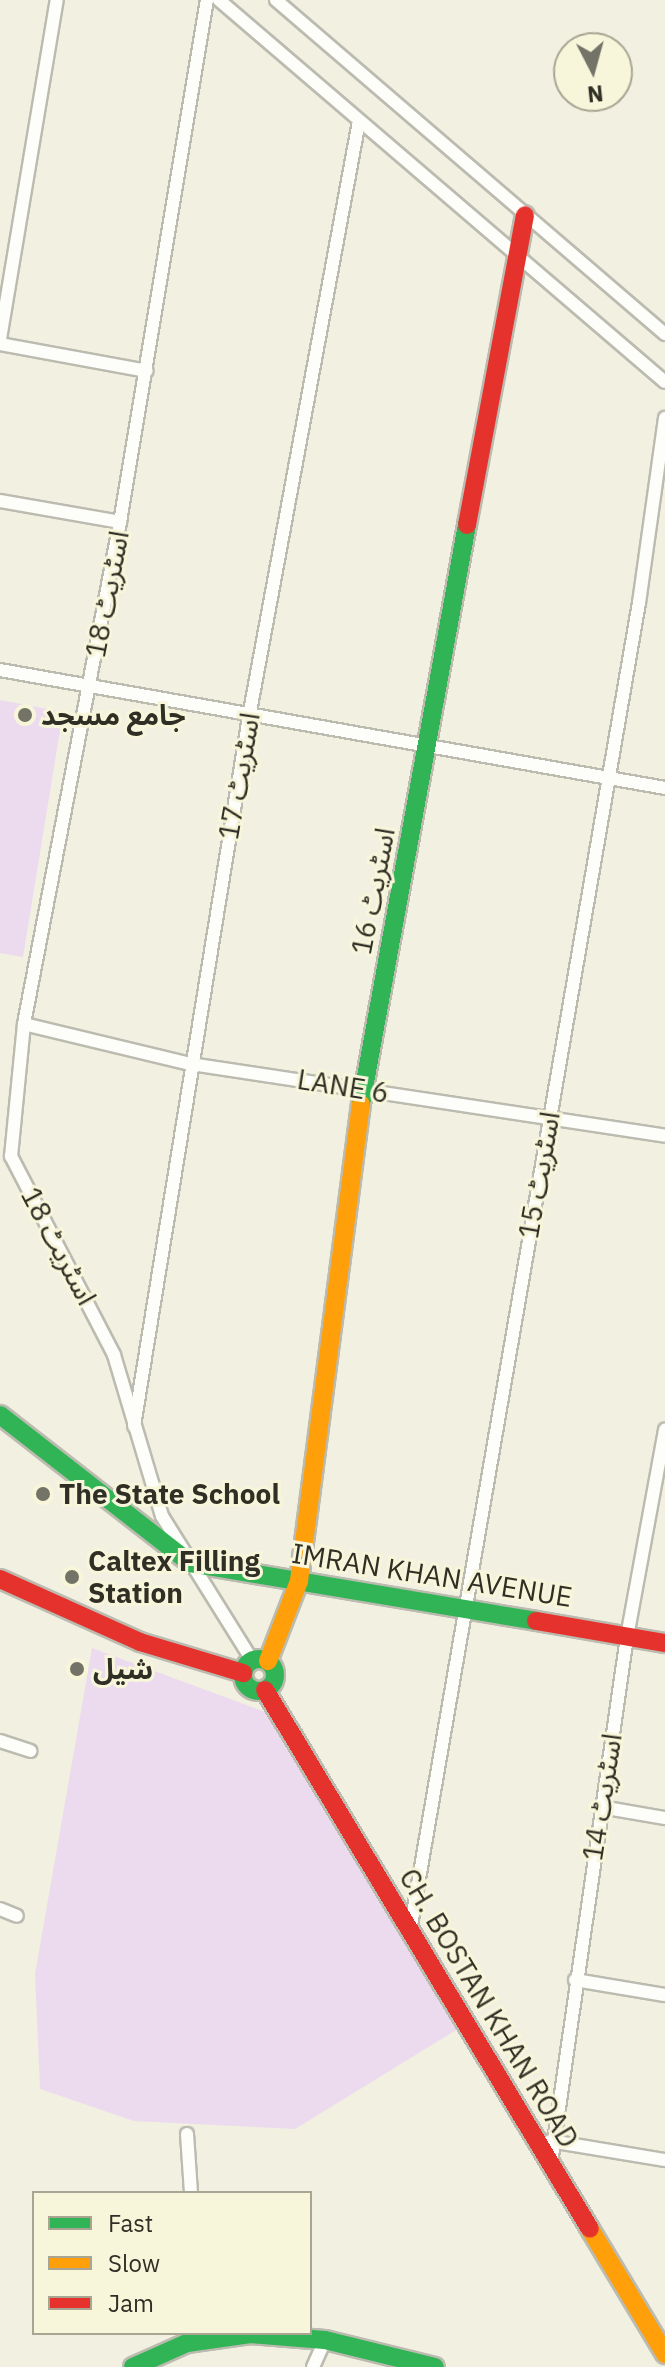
<!DOCTYPE html>
<meta charset="utf-8">
<style>
body{margin:0}
#map{position:relative;width:665px;height:2367px;overflow:hidden;background:#f1f0e1;font-family:"IBM Plex Sans","Noto Sans Arabic",sans-serif}
div>[style]{position:absolute}
.green>*{inset:0;background:#ecdbef}
.roads{filter:drop-shadow(2px 0 #bcbbb0) drop-shadow(-2px 0 #bcbbb0) drop-shadow(0 2px #bcbbb0) drop-shadow(0 -2px #bcbbb0)}
.street>*{height:12px;margin:-6px;padding:0 6px;transform-origin:6px;border-radius:6px;background:#fdfdfa}
.fast>*{height:18px;margin:-9px;padding:0 9px;transform-origin:9px;border-radius:9px;background:#30b455}
.fast>.ring{margin:-9px;padding:0;box-sizing:content-box;background:none;border:18px solid #30b455;border-radius:50%}
.slow>*{height:18px;margin:-9px;padding:0 9px;transform-origin:9px;border-radius:9px;background:#ff9f0a}
.jam>*{height:18px;margin:-9px;padding:0 9px;transform-origin:9px;border-radius:9px;background:#e5322d}
.dots>*{width:22px;height:22px;translate:-50% -50%;box-sizing:border-box;border:4px solid #f8f6da;border-radius:50%}
span{translate:-50% -50%;white-space:nowrap;text-align:center;line-height:1.15;-webkit-text-stroke:6px #f8f6da;paint-order:stroke}
.street-label{font-size:28px;color:#302f25}
.poi-label{font-size:28px;color:#302f25;font-weight:700}
.left{translate:0 -50%;text-align:left}
.legend{position:absolute;left:32px;top:2191px;width:280px;height:144px;box-sizing:border-box;background:#f8f6da;border:2px solid #a8a692;margin:0;padding:10px 14px;list-style:none;font-size:24px;color:#302f25}
.legend li{display:flex;align-items:center;gap:16px;height:40px}
.legend b{width:40px;border:2px solid #a8a692}
.north{position:absolute;left:553px;top:32px;width:80px;height:80px;box-sizing:border-box;background:#f8f6da;border:2px solid #a8a692;border-radius:50%;rotate:174deg;font-size:22px;font-weight:700;line-height:32px;text-align:center;color:#302f25}
.north::after{content:'';display:block;margin:auto;width:28px;height:36px;background:#747367;clip-path:polygon(50% 0,100% 100%,50% 72%,0 100%)}
</style>
<div id="map">
<div class="green">
<i style="clip-path:polygon(0 700px,63px 712px,23px 957px,0 953px)"></i>
<i style="clip-path:polygon(92px 1648px,268px 1713px,302px 1752px,466px 2024px,295px 2129px,134px 2121px,40px 2089px,35px 1974px)"></i>
</div>
<div class="roads">
<div class="street">
<i style="left:207px;top:0;width:529px;rotate:99.46deg"></i>
<i style="left:120px;top:522px;width:511px;rotate:100.83deg"></i>
<i style="left:24px;top:1024px;width:133px;rotate:95.6deg"></i>
<i style="left:11px;top:1156px;width:224px;rotate:62.6deg"></i>
<i style="left:114px;top:1355px;width:168px;rotate:73.4deg"></i>
<i style="left:162px;top:1516px;width:170px;rotate:58deg"></i>
<i style="left:219px;top:0;width:587px;rotate:40.58deg"></i>
<i style="left:276px;top:0;width:513px;rotate:40.65deg"></i>
<i style="left:0;top:339px;width:344px;rotate:-80.5deg"></i>
<i style="left:0;top:344px;width:149px;rotate:10.4deg"></i>
<i style="left:0;top:501px;width:122px;rotate:9.9deg"></i>
<i style="left:0;top:670px;width:675px;rotate:10.06deg"></i>
<i style="left:24px;top:1024px;width:172px;rotate:13.5deg"></i>
<i style="left:191px;top:1064px;width:479px;rotate:8.6deg"></i>
<i style="left:134px;top:1426px;width:718px;rotate:-80.79deg"></i>
<i style="left:249px;top:717px;width:606px;rotate:-79.54deg"></i>
<i style="left:0;top:1741px;width:32px;rotate:18deg"></i>
<i style="left:601px;top:1807px;width:65px;rotate:9.8deg"></i>
<i style="left:0;top:1909px;width:18px;rotate:22deg"></i>
<i style="left:410px;top:1931px;width:1348px;rotate:-80.22deg"></i>
<i style="left:639px;top:603px;width:187px;rotate:-82deg"></i>
<i style="left:575px;top:1980px;width:91px;rotate:9.5deg"></i>
<i style="left:187px;top:2134px;width:59px;rotate:86.1deg"></i>
<i style="left:550px;top:2141px;width:117px;rotate:9.4deg"></i>
<i style="left:551px;top:2163px;width:531px;rotate:-81.78deg"></i>
<i style="left:627px;top:1637px;width:211px;rotate:-79.6deg"></i>
<i style="left:313px;top:2367px;width:30px;rotate:-66deg"></i>
</div>
<div class="fast">
<i style="left:361px;top:1104px;width:589px;rotate:-79.63deg"></i>
<i style="left:0;top:1415px;width:241px;rotate:37.9deg"></i>
<i style="left:190px;top:1563px;width:351px;rotate:9.5deg"></i>
<i class="ring" style="left:243px;top:1659px;width:14px;height:14px"></i>
<i style="left:133px;top:2367px;width:59px;rotate:-24deg"></i>
<i style="left:187px;top:2343px;width:64px;rotate:-8.1deg"></i>
<i style="left:250px;top:2334px;width:75px;rotate:4.6deg"></i>
<i style="left:325px;top:2340px;width:113px;rotate:13.8deg"></i>
</div>
<div class="slow">
<i style="left:268px;top:1661px;width:86px;rotate:-68.8deg"></i>
<i style="left:299px;top:1581px;width:481px;rotate:-82.6deg"></i>
<i style="left:590px;top:2229px;width:146px;rotate:59deg"></i>
</div>
<div class="jam">
<i style="left:467px;top:525px;width:315px;rotate:-79.4deg"></i>
<i style="left:0;top:1579px;width:154px;rotate:24.2deg"></i>
<i style="left:140px;top:1642px;width:108px;rotate:16.8deg"></i>
<i style="left:536px;top:1621px;width:131px;rotate:9.7deg"></i>
<i style="left:265px;top:1690px;width:629px;rotate:58.91deg"></i>
</div>
</div>
<div class="dots">
<i style="left:25px;top:715px;background:#747367"></i>
<i style="left:43px;top:1494px;background:#747367"></i>
<i style="left:72px;top:1577px;background:#747367"></i>
<i style="left:77px;top:1669px;background:#747367"></i>
</div>
<div class="street-label">
<span style="left:107px;top:594px;rotate:-79deg">اسٹریٹ 18</span>
<span style="left:239px;top:776px;rotate:-80deg">اسٹریٹ 17</span>
<span style="left:373px;top:891px;rotate:-79deg">اسٹریٹ 16</span>
<span style="left:343px;top:1086px;rotate:9deg">LANE 6</span>
<span style="left:539px;top:1175px;rotate:-80deg">اسٹریٹ 15</span>
<span style="left:59px;top:1246px;rotate:62deg">اسٹریٹ 18</span>
<span style="left:432px;top:1575px;rotate:9deg">IMRAN KHAN AVENUE</span>
<span style="left:602px;top:1797px;rotate:-81deg">اسٹریٹ 14</span>
<span style="left:489px;top:2008px;rotate:59deg">CH. BOSTAN KHAN ROAD</span>
</div>
<div class="poi-label">
<span class="left" style="left:41px;top:715px">جامع مسجد</span>
<span class="left" style="left:59px;top:1494px">The State School</span>
<span class="left" style="left:88px;top:1577px">Caltex Filling<br>Station</span>
<span class="left" style="left:93px;top:1669px">شیل</span>
</div>
<ul class="legend">
<li><b style="height:10px;background:#30b455"></b>Fast</li>
<li><b style="height:10px;background:#ff9f0a"></b>Slow</li>
<li><b style="height:10px;background:#e5322d"></b>Jam</li>
</ul>
<div class="north">N</div>
</div>
